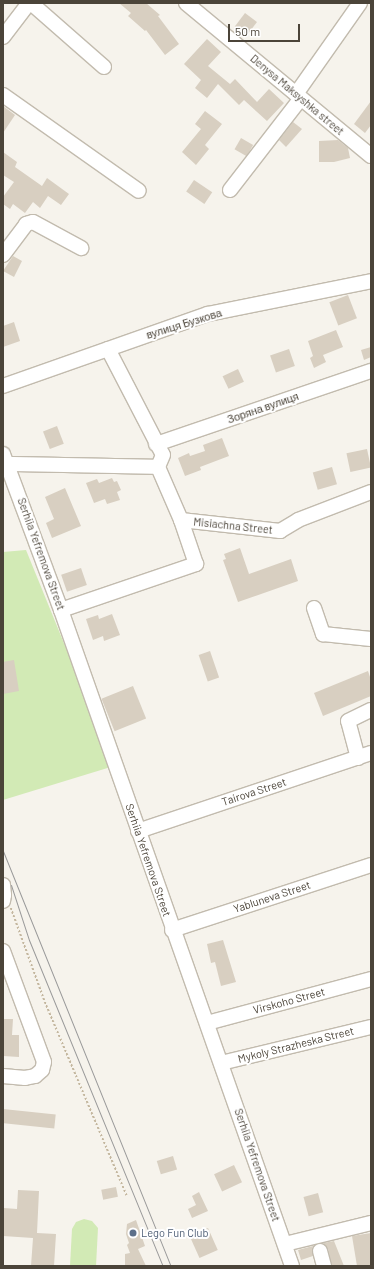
<!DOCTYPE html>
<meta charset="utf-8">
<style>
body{margin:0}
#map{position:relative;width:374px;height:1269px;overflow:hidden;background:#f6f3ec;font-family:Barlow,sans-serif}
div>[style]{position:absolute}
.green>*{inset:0;background:#d2eab5}
.building>*{inset:0;background:#d8cfc1;transform-origin:0 0}
.path>*{height:1.5px;margin-top:-0.75px;transform-origin:0;background:repeating-linear-gradient(90deg,#c4b79f 0 2px,transparent 0 4px)}
.roads{filter:drop-shadow(1px 0 #c2bbae) drop-shadow(-1px 0 #c2bbae) drop-shadow(0 1px #c2bbae) drop-shadow(0 -1px #c2bbae)}
.minor>*{height:14px;margin:-7px;padding:0 7px;transform-origin:7px;border-radius:7px;background:#fff}
.tram>*{height:1px;margin:-0.5px;padding:0 0.5px;transform-origin:0.5px;border-radius:0.5px;background:#9a9a9a}
.dots>*{width:11px;height:11px;translate:-50% -50%;box-sizing:border-box;border:2px solid #fff;border-radius:50%}
span{translate:-50% -50%;white-space:nowrap;text-align:center;line-height:1.15;-webkit-text-stroke:4px #fff;paint-order:stroke}
.street-label{font-size:11px;color:#4b4439}
.service-label{font-size:11px;color:#4e5e75}
.left{translate:0 -50%;text-align:left}
.frame{position:absolute;inset:0;border:4px solid #4b4439;pointer-events:none}
.scale{position:absolute;left:228px;top:24px;width:72px;height:18px;box-sizing:border-box;border:2px solid #4b4439;border-top:0;padding-left:5px;font-size:12px;line-height:14px;white-space:nowrap;color:#4b4439;-webkit-text-stroke:3px #fff;paint-order:stroke}
</style>
<div id="map">
<div class="green">
<i style="clip-path:polygon(26px 550px,114px 766px,3px 800px,3px 552px)"></i>
<i style="clip-path:polygon(84px 1219px,92px 1221px,98px 1228px,96px 1266px,70px 1266px,72px 1229px,76px 1222px)"></i>
</div>
<div class="building">
<i style="clip-path:polygon(119px 3px,146px 3px,160px 15px,158px 16px,179px 44px,165px 55px,146px 30px,145px 31px,128px 16px,131px 13px)"></i>
<i style="left:245px;top:13px;width:15px;height:17px;rotate:37deg"></i>
<i style="clip-path:polygon(207px 39px,221px 52px,208px 66px,230px 84px,235px 79px,257px 102px,269px 89px,284px 103px,267px 121px,244px 100px,239px 105px,218px 84px,207px 98px,195px 88px,201px 80px,184px 64px)"></i>
<i style="clip-path:polygon(371px 101px,371px 125px,365px 133px,354px 124px)"></i>
<i style="clip-path:polygon(3px 106px,15px 115px,3px 133px)"></i>
<i style="clip-path:polygon(205px 111px,222px 124px,205px 145px,209px 149px,196px 165px,182px 152px,201px 129px,195px 124px)"></i>
<i style="clip-path:polygon(293px 122px,302px 129px,286px 147px,279px 140px)"></i>
<i style="left:241px;top:138px;width:14px;height:13px;rotate:30deg"></i>
<i style="clip-path:polygon(338px 140px,348px 148px,350px 158px,334px 162px,319px 162px,319px 141px)"></i>
<i style="clip-path:polygon(3px 152px,17px 162px,15px 167px,42px 186px,47px 178px,69px 194px,61px 205px,48px 196px,40px 208px,33px 202px,25px 213px,13px 204px,10px 209px,3px 204px,3px 197px,14px 182px,3px 175px)"></i>
<i style="left:194px;top:180px;width:22px;height:14px;rotate:34deg"></i>
<i style="clip-path:polygon(13px 256px,22px 261px,14px 277px,3px 271px)"></i>
<i style="left:348px;top:295px;width:25px;height:20px;rotate:69deg"></i>
<i style="clip-path:polygon(14px 322px,20px 341px,3px 347px,3px 326px)"></i>
<i style="clip-path:polygon(336px 330px,343px 347px,323px 355px,326px 362px,314px 368px,310px 358px,313px 356px,308px 341px)"></i>
<i style="clip-path:polygon(371px 347px,371px 357px,364px 360px,361px 350px)"></i>
<i style="left:289px;top:349px;width:18px;height:20px;rotate:71deg"></i>
<i style="left:238px;top:369px;width:14px;height:17px;rotate:65deg"></i>
<i style="left:57px;top:426px;width:19px;height:15px;rotate:69deg"></i>
<i style="clip-path:polygon(222px 438px,229px 456px,200px 467px,201px 470px,185px 476px,178px 458px,189px 453px,190px 456px,205px 451px,203px 445px)"></i>
<i style="left:367px;top:449px;width:19px;height:21px;rotate:78deg"></i>
<i style="left:332px;top:467px;width:18px;height:20px;rotate:74deg"></i>
<i style="clip-path:polygon(112px 478px,114px 482px,117px 481px,121px 490px,117px 492px,120px 500px,107px 504px,105px 499px,94px 503px,86px 483px,97px 479px,99px 483px)"></i>
<i style="clip-path:polygon(65px 488px,81px 526px,52px 538px,46px 523px,54px 519px,45px 497px)"></i>
<i style="clip-path:polygon(240px 548px,249px 574px,291px 559px,298px 581px,238px 602px,223px 560px,226px 559px,224px 554px)"></i>
<i style="left:81px;top:568px;width:18px;height:21px;rotate:71deg"></i>
<i style="clip-path:polygon(112px 614px,120px 635px,104px 641px,103px 636px,93px 640px,86px 619px,98px 615px,99px 619px)"></i>
<i style="left:210px;top:651px;width:28px;height:12px;rotate:71deg"></i>
<i style="clip-path:polygon(14px 660px,19px 691px,3px 694px,3px 662px)"></i>
<i style="clip-path:polygon(368px 671px,371px 680px,371px 696px,323px 716px,314px 693px)"></i>
<i style="left:133px;top:686px;width:35px;height:34px;rotate:68deg"></i>
<i style="clip-path:polygon(223px 940px,236px 982px,221px 986px,215px 962px,211px 963px,207px 944px)"></i>
<i style="clip-path:polygon(3px 1019px,13px 1019px,12px 1035px,19px 1035px,19px 1057px,3px 1056px)"></i>
<i style="left:3px;top:1109px;width:53px;height:14px;rotate:6deg"></i>
<i style="left:173px;top:1156px;width:14px;height:17px;rotate:73deg"></i>
<i style="left:234px;top:1165px;width:19px;height:22px;rotate:65deg"></i>
<i style="left:116px;top:1187px;width:10px;height:15px;rotate:79deg"></i>
<i style="clip-path:polygon(18px 1190px,39px 1191px,37px 1233px,56px 1234px,54px 1266px,31px 1266px,33px 1238px,3px 1236px,4px 1208px,17px 1209px)"></i>
<i style="clip-path:polygon(199px 1192px,208px 1211px,192px 1218px,188px 1209px,196px 1205px,192px 1196px)"></i>
<i style="left:318px;top:1193px;width:20px;height:15px;rotate:75deg"></i>
<i style="clip-path:polygon(136px 1220px,145px 1246px,138px 1249px,146px 1266px,125px 1266px,125px 1254px,130px 1253px,127px 1245px,129px 1243px,126px 1234px,127px 1224px)"></i>
<i style="left:208px;top:1228px;width:24px;height:20px;rotate:66deg"></i>
<i style="clip-path:polygon(371px 1233px,371px 1266px,357px 1266px,352px 1236px)"></i>
<i style="clip-path:polygon(334px 1241px,344px 1266px,332px 1266px,328px 1249px,323px 1243px)"></i>
<i style="clip-path:polygon(313px 1246px,312px 1249px,313px 1256px,301px 1260px,298px 1250px)"></i>
</div>
<div class="path">
<i style="left:11px;top:908px;width:100px;rotate:70.1deg"></i>
<i style="left:45px;top:1002px;width:211px;rotate:67.1deg"></i>
</div>
<div class="roads">
<div class="minor">
<i style="left:31px;top:3px;width:97px;rotate:41.2deg"></i>
<i style="left:186px;top:3px;width:240px;rotate:39.6deg"></i>
<i style="left:3px;top:37px;width:43px;rotate:-52.6deg"></i>
<i style="left:296px;top:94px;width:111px;rotate:-54.9deg"></i>
<i style="left:3px;top:95px;width:166px;rotate:35.2deg"></i>
<i style="left:230px;top:190px;width:116px;rotate:-52.3deg"></i>
<i style="left:3px;top:255px;width:39px;rotate:-53deg"></i>
<i style="left:26px;top:224px;width:7px;rotate:-16deg"></i>
<i style="left:33px;top:222px;width:55px;rotate:28.4deg"></i>
<i style="left:108px;top:349px;width:119px;rotate:62.6deg"></i>
<i style="left:163px;top:455px;width:13px;rotate:113deg"></i>
<i style="left:158px;top:467px;width:58px;rotate:66.5deg"></i>
<i style="left:3px;top:386px;width:217px;rotate:-19.4deg"></i>
<i style="left:208px;top:314px;width:166px;rotate:-11.4deg"></i>
<i style="left:156px;top:444px;width:227px;rotate:-18.8deg"></i>
<i style="left:3px;top:454px;width:166px;rotate:69.6deg"></i>
<i style="left:61px;top:610px;width:695px;rotate:70.6deg"></i>
<i style="left:8px;top:464px;width:150px;rotate:1.1deg"></i>
<i style="left:314px;top:608px;width:28px;rotate:71deg"></i>
<i style="left:323px;top:634px;width:48px;rotate:5.9deg"></i>
<i style="left:61px;top:610px;width:143px;rotate:-18.8deg"></i>
<i style="left:196px;top:564px;width:46px;rotate:-108.8deg"></i>
<i style="left:181px;top:520px;width:100px;rotate:6.3deg"></i>
<i style="left:280px;top:531px;width:21px;rotate:-31deg"></i>
<i style="left:298px;top:520px;width:78px;rotate:-21deg"></i>
<i style="left:358px;top:758px;width:38px;rotate:-105deg"></i>
<i style="left:348px;top:721px;width:25px;rotate:-26deg"></i>
<i style="left:138px;top:831px;width:246px;rotate:-18.5deg"></i>
<i style="left:3px;top:885px;width:10px;rotate:84deg"></i>
<i style="left:4px;top:895px;width:6px;rotate:99deg"></i>
<i style="left:172px;top:930px;width:209px;rotate:-18.1deg"></i>
<i style="left:3px;top:951px;width:118px;rotate:69.7deg"></i>
<i style="left:44px;top:1062px;width:8px;rotate:104deg"></i>
<i style="left:42px;top:1070px;width:9px;rotate:139deg"></i>
<i style="left:35px;top:1076px;width:10px;rotate:169deg"></i>
<i style="left:25px;top:1078px;width:22px;rotate:-175deg"></i>
<i style="left:207px;top:1023px;width:170px;rotate:-15deg"></i>
<i style="left:221px;top:1063px;width:154px;rotate:-13.5deg"></i>
<i style="left:285px;top:1244px;width:89px;rotate:-13.7deg"></i>
<i style="left:320px;top:1251px;width:16px;rotate:75deg"></i>
</div>
</div>
<div class="tram">
<i style="left:3px;top:851px;width:448px;rotate:68deg"></i>
<i style="left:11px;top:885px;width:58px;rotate:71.9deg"></i>
<i style="left:29px;top:940px;width:352px;rotate:67.7deg"></i>
</div>
<div class="dots">
<i style="left:133px;top:1233px;background:#5c6f8a"></i>
</div>
<div class="street-label">
<span style="left:297px;top:95px;rotate:40deg">Denysa Maksyshka street</span>
<span style="left:184px;top:324px;rotate:-17deg">вулиця Бузкова</span>
<span style="left:263px;top:408px;rotate:-19deg">Зоряна вулиця</span>
<span style="left:233px;top:526px;rotate:6deg">Misiachna Street</span>
<span style="left:41px;top:554px;rotate:70deg">Serhiia Yefremova Street</span>
<span style="left:254px;top:792px;rotate:-18deg">Tairova Street</span>
<span style="left:148px;top:860px;rotate:71deg">Serhiia Yefremova Street</span>
<span style="left:272px;top:897px;rotate:-18deg">Yabluneva Street</span>
<span style="left:289px;top:1001px;rotate:-15deg">Virskoho Street</span>
<span style="left:296px;top:1045px;rotate:-14deg">Mykoly Strazheska Street</span>
<span style="left:257px;top:1165px;rotate:71deg">Serhiia Yefremova Street</span>
</div>
<div class="service-label">
<span class="left" style="left:141px;top:1233px">Lego Fun Club</span>
</div>
<div class="frame"></div>
<div class="scale">50 m</div>
</div>
